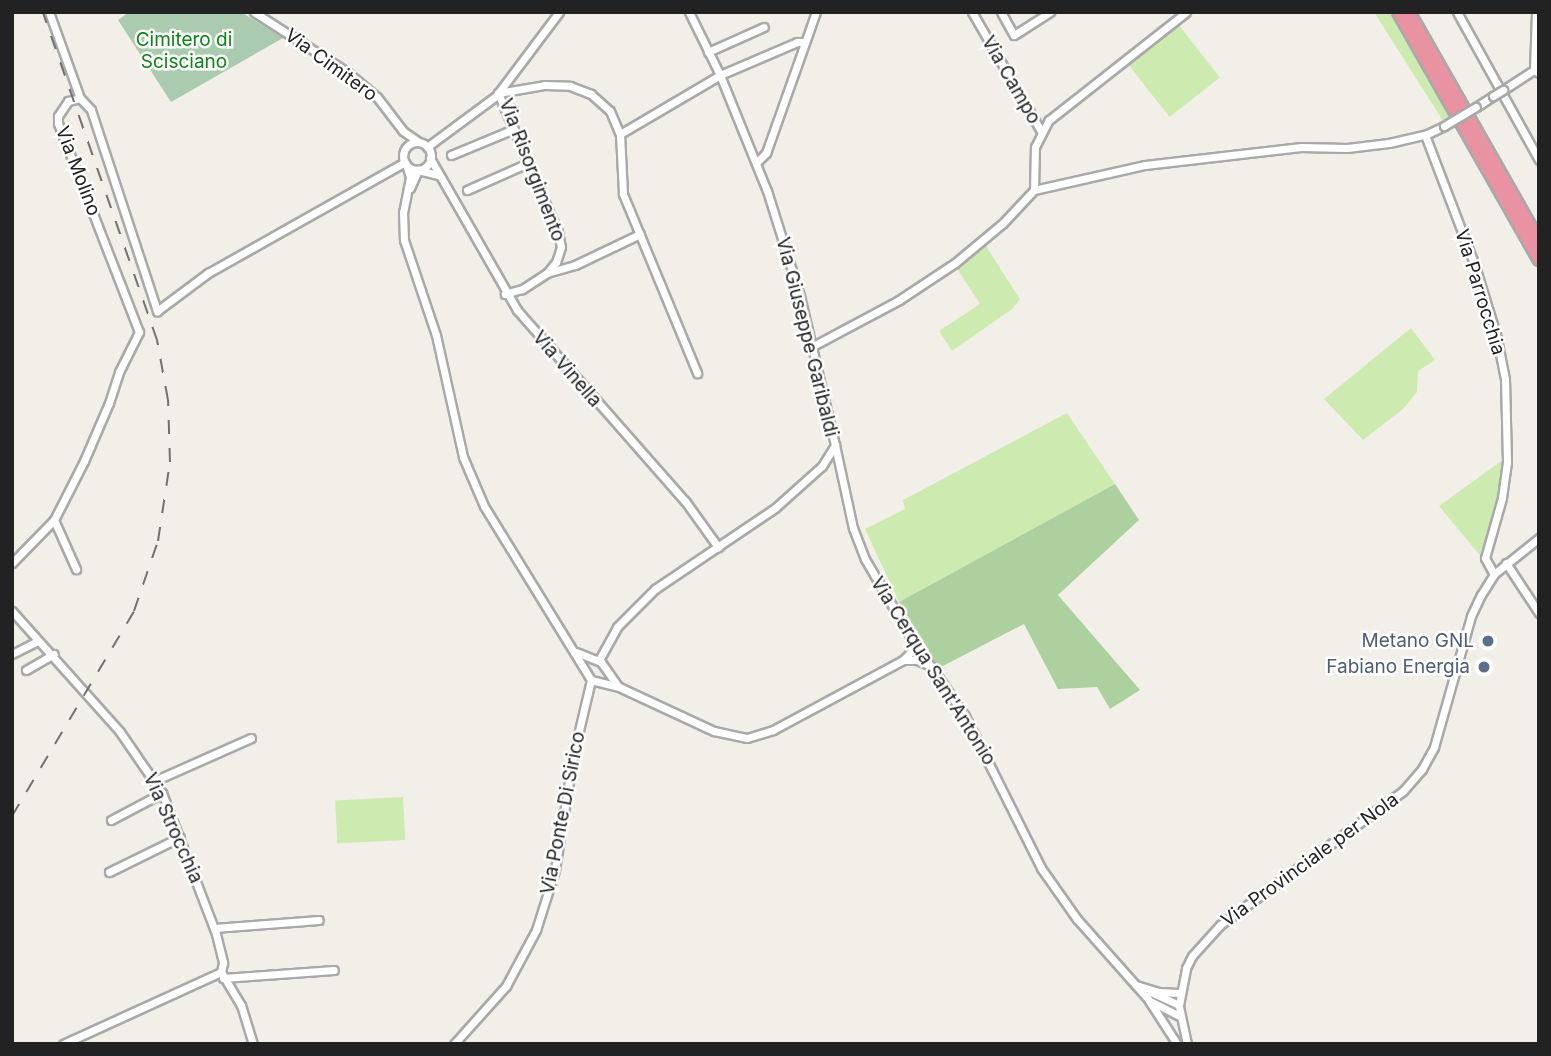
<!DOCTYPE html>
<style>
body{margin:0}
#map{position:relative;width:1551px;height:1056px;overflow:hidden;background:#f2efe9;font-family:Inter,sans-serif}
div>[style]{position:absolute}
.grass>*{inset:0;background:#cdebb0;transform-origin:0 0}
.forest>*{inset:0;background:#add19e}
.cemetery>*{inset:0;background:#aacbaf}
.roads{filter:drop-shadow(2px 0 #a9a9a9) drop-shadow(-2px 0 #a9a9a9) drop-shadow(0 2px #a9a9a9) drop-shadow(0 -2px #a9a9a9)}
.minor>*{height:7px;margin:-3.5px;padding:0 3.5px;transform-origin:3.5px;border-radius:3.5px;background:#fff}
.minor>.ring{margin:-3.5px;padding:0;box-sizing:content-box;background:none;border:7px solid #fff;border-radius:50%}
.highway>*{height:10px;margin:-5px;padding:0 5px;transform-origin:5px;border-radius:5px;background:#e892a2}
.rail>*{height:2px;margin-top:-1px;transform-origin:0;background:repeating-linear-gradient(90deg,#707070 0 14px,transparent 0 28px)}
.bridges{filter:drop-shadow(2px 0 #a9a9a9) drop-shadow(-2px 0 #a9a9a9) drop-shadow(0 2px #a9a9a9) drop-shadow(0 -2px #a9a9a9)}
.minor-bridge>*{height:7px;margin:-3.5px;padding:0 3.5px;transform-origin:3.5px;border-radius:3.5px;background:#fff}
.dots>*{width:19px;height:19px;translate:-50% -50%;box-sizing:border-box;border:4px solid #fff;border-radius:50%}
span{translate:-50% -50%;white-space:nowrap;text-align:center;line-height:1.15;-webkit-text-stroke:5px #fff;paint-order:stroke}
.park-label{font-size:19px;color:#0c8416}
.street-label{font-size:19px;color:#222}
.service-label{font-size:19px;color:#4e5e75}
.right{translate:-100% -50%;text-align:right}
.frame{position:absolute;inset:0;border:14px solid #222;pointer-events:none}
</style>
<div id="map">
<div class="grass">
<i style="clip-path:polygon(1374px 12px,1391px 12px,1450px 117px,1443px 121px)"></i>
<i style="left:1178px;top:24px;width:68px;height:64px;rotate:52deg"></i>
<i style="clip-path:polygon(984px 243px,1020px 299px,1012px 309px,952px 351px,939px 331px,980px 304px,956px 267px)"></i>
<i style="clip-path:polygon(1411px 328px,1435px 360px,1418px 371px,1417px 392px,1403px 409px,1363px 440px,1324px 399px)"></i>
<i style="clip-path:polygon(1067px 413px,1115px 484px,899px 602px,865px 529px,905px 509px,903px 500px)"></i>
<i style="clip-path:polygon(1504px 459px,1500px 498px,1483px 559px,1439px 506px)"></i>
<i style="left:403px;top:797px;width:43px;height:68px;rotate:87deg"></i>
</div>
<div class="forest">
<i style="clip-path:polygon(1115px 484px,1139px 520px,1058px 595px,1140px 690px,1110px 709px,1097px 687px,1058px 689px,1024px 624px,939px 668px,899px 602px)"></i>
</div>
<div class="cemetery">
<i style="clip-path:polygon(129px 12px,241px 12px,283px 38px,171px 102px,118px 20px)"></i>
</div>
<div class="roads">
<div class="minor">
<i style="left:49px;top:12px;width:91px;rotate:70.2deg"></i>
<i style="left:254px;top:12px;width:111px;rotate:32.8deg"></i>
<i style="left:347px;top:72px;width:39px;rotate:40deg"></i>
<i style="left:377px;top:97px;width:43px;rotate:52.6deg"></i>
<i style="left:403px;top:131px;width:19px;rotate:35deg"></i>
<i style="left:972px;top:12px;width:138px;rotate:59.9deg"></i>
<i style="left:1001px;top:12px;width:26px;rotate:61deg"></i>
<i style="left:1014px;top:35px;width:43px;rotate:-32.6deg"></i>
<i style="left:1457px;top:12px;width:169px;rotate:61deg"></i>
<i style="left:708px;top:52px;width:61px;rotate:-24.1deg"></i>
<i style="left:1534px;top:70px;width:58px;rotate:-88deg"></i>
<i style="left:1503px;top:90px;width:37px;rotate:-33deg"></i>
<i style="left:1534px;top:70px;width:6px;rotate:31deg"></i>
<i style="left:498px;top:93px;width:48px;rotate:-9.7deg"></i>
<i style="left:545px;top:85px;width:25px;rotate:2deg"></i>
<i style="left:570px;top:86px;width:22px;rotate:21deg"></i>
<i style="left:591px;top:94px;width:25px;rotate:42deg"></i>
<i style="left:610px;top:111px;width:25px;rotate:67deg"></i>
<i style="left:620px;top:134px;width:60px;rotate:87.1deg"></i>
<i style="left:623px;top:194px;width:194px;rotate:67.5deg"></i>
<i style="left:498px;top:93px;width:151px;rotate:66.7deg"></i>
<i style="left:558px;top:232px;width:15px;rotate:79deg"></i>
<i style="left:561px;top:247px;width:16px;rotate:108deg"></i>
<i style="left:556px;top:262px;width:14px;rotate:129deg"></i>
<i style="left:547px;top:273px;width:30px;rotate:147deg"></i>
<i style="left:522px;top:289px;width:18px;rotate:164deg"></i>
<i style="left:1476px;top:107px;width:20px;rotate:-33deg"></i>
<i style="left:620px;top:134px;width:116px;rotate:-30.5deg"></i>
<i style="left:720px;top:75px;width:84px;rotate:-23.2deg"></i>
<i style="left:797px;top:42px;width:8px"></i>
<i style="left:1425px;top:135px;width:137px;rotate:69.1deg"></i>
<i style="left:1474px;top:263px;width:74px;rotate:72.8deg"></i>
<i style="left:1496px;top:334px;width:46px;rotate:78.7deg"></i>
<i style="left:1505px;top:379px;width:83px;rotate:88.6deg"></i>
<i style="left:1507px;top:462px;width:36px;rotate:98deg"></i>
<i style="left:1502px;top:498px;width:62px;rotate:105.8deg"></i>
<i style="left:1485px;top:558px;width:18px;rotate:61deg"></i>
<i class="ring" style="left:403px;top:142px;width:21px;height:21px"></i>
<i style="left:427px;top:147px;width:86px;rotate:-36.5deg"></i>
<i style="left:496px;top:96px;width:105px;rotate:-53.1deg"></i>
<i style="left:451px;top:155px;width:68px;rotate:-22.4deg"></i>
<i style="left:430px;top:158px;width:175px;rotate:60.2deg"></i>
<i style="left:517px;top:310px;width:254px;rotate:48.7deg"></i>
<i style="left:685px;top:501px;width:57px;rotate:54.3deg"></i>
<i style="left:757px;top:162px;width:13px;rotate:-45deg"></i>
<i style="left:766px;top:153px;width:150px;rotate:-70.5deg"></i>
<i style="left:406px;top:164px;width:14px;rotate:73deg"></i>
<i style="left:410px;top:177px;width:36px;rotate:101deg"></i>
<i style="left:403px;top:212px;width:28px;rotate:88deg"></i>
<i style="left:404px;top:240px;width:100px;rotate:71.4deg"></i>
<i style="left:436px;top:335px;width:125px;rotate:77.5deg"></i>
<i style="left:463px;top:457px;width:53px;rotate:66.8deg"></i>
<i style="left:484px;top:506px;width:204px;rotate:58.4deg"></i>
<i style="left:410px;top:188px;width:20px;rotate:-66deg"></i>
<i style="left:418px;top:170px;width:21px;rotate:14deg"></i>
<i style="left:467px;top:190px;width:67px;rotate:-23.9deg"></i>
<i style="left:1034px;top:190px;width:114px;rotate:-12.7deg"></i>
<i style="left:1145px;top:165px;width:157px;rotate:-6.6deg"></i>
<i style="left:1301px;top:147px;width:46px;rotate:1.2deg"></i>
<i style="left:1347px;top:148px;width:42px;rotate:-6.8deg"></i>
<i style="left:1389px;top:143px;width:37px;rotate:-13deg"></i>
<i style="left:1425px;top:135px;width:21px;rotate:-25deg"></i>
<i style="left:547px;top:273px;width:29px;rotate:-16deg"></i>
<i style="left:575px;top:265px;width:72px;rotate:-25.5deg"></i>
<i style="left:813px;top:346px;width:98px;rotate:-28.1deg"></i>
<i style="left:899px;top:300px;width:67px;rotate:-33.5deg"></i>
<i style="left:955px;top:263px;width:62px;rotate:-39.8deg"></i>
<i style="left:1003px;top:223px;width:45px;rotate:-46.8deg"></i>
<i style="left:1034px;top:190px;width:43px;rotate:-88.7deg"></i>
<i style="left:1035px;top:147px;width:30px;rotate:-63deg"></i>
<i style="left:1049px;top:120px;width:174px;rotate:-38.2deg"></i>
<i style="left:835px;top:445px;width:85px;rotate:77.8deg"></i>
<i style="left:853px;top:528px;width:33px;rotate:69deg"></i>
<i style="left:865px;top:559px;width:89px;rotate:59.7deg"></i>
<i style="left:910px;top:636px;width:97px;rotate:55.5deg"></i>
<i style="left:965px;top:716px;width:170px;rotate:63.4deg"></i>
<i style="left:1041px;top:868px;width:62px;rotate:54.8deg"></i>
<i style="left:1077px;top:919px;width:107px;rotate:48.4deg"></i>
<i style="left:1148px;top:999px;width:54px;rotate:57.2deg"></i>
<i style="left:54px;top:520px;width:54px;rotate:65.8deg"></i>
<i style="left:12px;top:563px;width:60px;rotate:-45.7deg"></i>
<i style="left:54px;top:520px;width:66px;rotate:-63deg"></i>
<i style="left:84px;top:461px;width:63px;rotate:-66.7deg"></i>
<i style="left:109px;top:403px;width:33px;rotate:-72deg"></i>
<i style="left:119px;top:372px;width:45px;rotate:-63.4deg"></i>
<i style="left:139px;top:332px;width:224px;rotate:-111.2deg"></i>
<i style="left:58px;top:123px;width:7px;rotate:-90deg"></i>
<i style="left:58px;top:116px;width:18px;rotate:-56deg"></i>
<i style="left:68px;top:101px;width:12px;rotate:-14deg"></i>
<i style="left:80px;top:98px;width:16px;rotate:47deg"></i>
<i style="left:91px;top:110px;width:212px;rotate:71.8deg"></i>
<i style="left:157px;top:311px;width:64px;rotate:-36.7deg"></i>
<i style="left:208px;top:273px;width:226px;rotate:-29.4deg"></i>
<i style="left:1506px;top:563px;width:60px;rotate:56.6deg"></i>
<i style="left:12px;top:611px;width:162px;rotate:48.2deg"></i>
<i style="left:120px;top:732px;width:74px;rotate:55.5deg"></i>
<i style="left:162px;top:793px;width:151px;rotate:69deg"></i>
<i style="left:216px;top:934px;width:30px;rotate:76deg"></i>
<i style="left:223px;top:963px;width:9px;rotate:103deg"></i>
<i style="left:221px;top:972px;width:39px;rotate:59deg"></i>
<i style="left:241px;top:1005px;width:41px;rotate:72.9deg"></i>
<i style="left:576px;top:652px;width:27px;rotate:22deg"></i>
<i style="left:601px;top:662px;width:29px;rotate:55deg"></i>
<i style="left:12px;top:654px;width:29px;rotate:-27deg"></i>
<i style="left:599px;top:660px;width:38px;rotate:-61deg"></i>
<i style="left:617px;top:627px;width:54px;rotate:-45deg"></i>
<i style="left:655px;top:589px;width:145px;rotate:-34deg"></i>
<i style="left:775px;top:508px;width:63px;rotate:-41.8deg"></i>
<i style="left:822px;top:466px;width:25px;rotate:-58deg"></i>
<i style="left:835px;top:445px;width:153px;rotate:-103.2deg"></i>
<i style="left:800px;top:296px;width:110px;rotate:-107.4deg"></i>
<i style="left:767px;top:191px;width:125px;rotate:-112.1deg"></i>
<i style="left:720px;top:75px;width:70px;rotate:-116.2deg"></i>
<i style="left:903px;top:660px;width:14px"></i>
<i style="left:917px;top:660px;width:13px;rotate:23deg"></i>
<i style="left:26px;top:670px;width:32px;rotate:-30deg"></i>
<i style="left:591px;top:680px;width:29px;rotate:14deg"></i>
<i style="left:619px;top:687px;width:105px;rotate:24.9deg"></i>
<i style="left:714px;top:731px;width:34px;rotate:12deg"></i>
<i style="left:747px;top:738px;width:27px;rotate:-17deg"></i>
<i style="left:773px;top:730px;width:148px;rotate:-28.3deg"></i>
<i style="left:903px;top:660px;width:13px;rotate:-45deg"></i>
<i style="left:912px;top:651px;width:10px;rotate:-84deg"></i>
<i style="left:154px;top:781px;width:106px;rotate:-23.9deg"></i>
<i style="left:111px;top:820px;width:58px;rotate:-27.9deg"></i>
<i style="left:109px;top:872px;width:79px;rotate:-26.2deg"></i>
<i style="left:214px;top:928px;width:105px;rotate:-4.4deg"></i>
<i style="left:223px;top:978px;width:111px;rotate:-4.1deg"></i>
<i style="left:1136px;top:985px;width:24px;rotate:17deg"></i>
<i style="left:1159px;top:992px;width:20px;rotate:3deg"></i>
<i style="left:1151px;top:992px;width:31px;rotate:25deg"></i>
<i style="left:1152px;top:1002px;width:30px;rotate:27deg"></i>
<i style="left:63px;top:1044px;width:174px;rotate:-24.5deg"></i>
<i style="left:454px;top:1044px;width:78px;rotate:-48.1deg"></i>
<i style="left:506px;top:986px;width:64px;rotate:-61.8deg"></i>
<i style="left:536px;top:930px;width:63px;rotate:-72.4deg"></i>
<i style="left:555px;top:870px;width:115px;rotate:-81deg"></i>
<i style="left:573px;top:756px;width:78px;rotate:-76.7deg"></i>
<i style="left:1187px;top:1044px;width:40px;rotate:-102deg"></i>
<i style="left:1179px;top:1005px;width:38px;rotate:-79deg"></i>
<i style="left:1186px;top:968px;width:13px;rotate:-63deg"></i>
<i style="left:1192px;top:956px;width:42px;rotate:-47.9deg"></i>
<i style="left:1220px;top:925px;width:227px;rotate:-36.2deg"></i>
<i style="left:1403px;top:791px;width:29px;rotate:-49deg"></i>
<i style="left:1422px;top:769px;width:25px;rotate:-61deg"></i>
<i style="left:1434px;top:747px;width:136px;rotate:-74.2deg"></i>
<i style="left:1471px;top:616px;width:23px;rotate:-65deg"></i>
<i style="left:1481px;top:595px;width:25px;rotate:-58deg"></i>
<i style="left:1494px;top:574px;width:58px;rotate:-38.7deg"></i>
</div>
<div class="highway">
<i style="left:1398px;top:12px;width:285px;rotate:60.4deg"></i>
<i style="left:1409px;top:12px;width:263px;rotate:60.4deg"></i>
</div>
</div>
<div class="rail">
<i style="left:12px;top:816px;width:239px;rotate:-59.2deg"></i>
<i style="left:134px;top:611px;width:74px;rotate:-71.1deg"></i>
<i style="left:158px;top:541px;width:80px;rotate:-81.4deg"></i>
<i style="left:170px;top:462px;width:62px;rotate:-91.8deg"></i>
<i style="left:168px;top:400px;width:61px;rotate:-100.4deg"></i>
<i style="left:157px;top:340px;width:347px;rotate:-109.2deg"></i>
</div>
<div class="bridges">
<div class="minor-bridge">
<i style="left:1493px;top:96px;width:12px;rotate:-31deg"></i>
<i style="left:1444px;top:126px;width:37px;rotate:-31deg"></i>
</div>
</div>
<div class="dots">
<i style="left:1488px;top:641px;background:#5c6f8a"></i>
<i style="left:1484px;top:667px;background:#5c6f8a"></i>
</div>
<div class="park-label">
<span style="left:184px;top:51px">Cimitero di<br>Scisciano</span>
</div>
<div class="street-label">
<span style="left:331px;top:65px;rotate:36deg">Via Cimitero</span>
<span style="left:1011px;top:80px;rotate:60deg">Via Campo</span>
<span style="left:532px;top:170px;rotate:69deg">Via Risorgimento</span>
<span style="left:78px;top:171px;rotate:69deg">Via Molino</span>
<span style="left:1480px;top:292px;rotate:73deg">Via Parrocchia</span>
<span style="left:807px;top:337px;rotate:76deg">Via Giuseppe Garibaldi</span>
<span style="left:567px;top:369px;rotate:49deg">Via Vinella</span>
<span style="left:933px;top:671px;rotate:58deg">Via Cerqua Sant'Antonio</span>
<span style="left:563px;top:813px;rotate:-79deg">Via Ponte Di Sirico</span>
<span style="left:173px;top:828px;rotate:66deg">Via Strocchia</span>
<span style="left:1310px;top:860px;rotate:-36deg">Via Provinciale per Nola</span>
</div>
<div class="service-label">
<span class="right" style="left:1474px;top:641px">Metano GNL</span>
<span class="right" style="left:1470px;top:667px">Fabiano Energia</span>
</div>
<div class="frame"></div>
</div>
